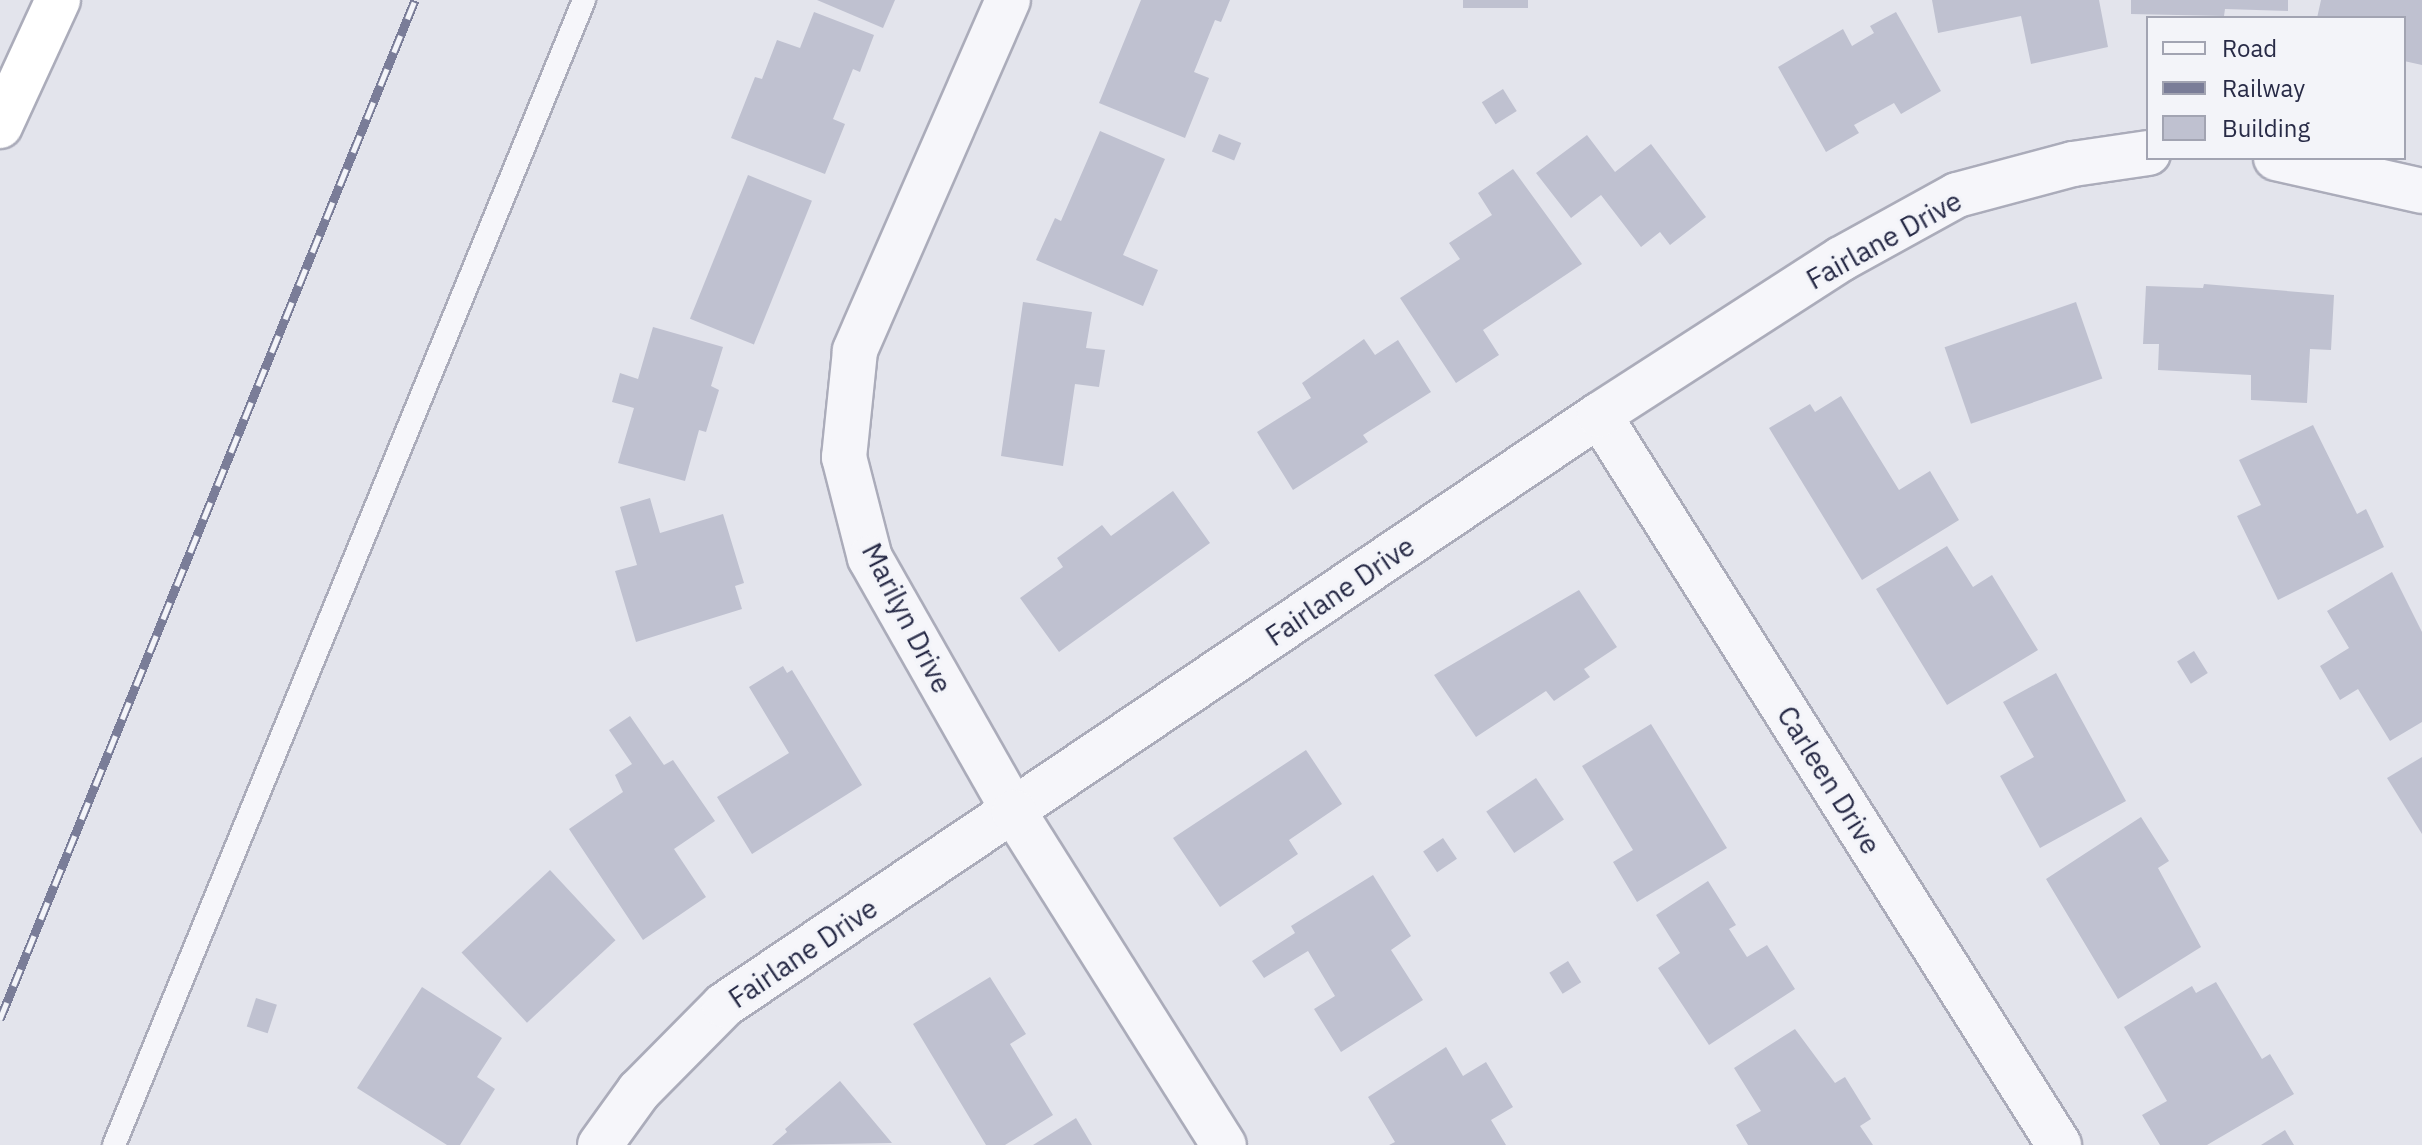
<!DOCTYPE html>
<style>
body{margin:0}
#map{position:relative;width:2422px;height:1145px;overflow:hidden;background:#e3e4ec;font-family:"IBM Plex Sans",sans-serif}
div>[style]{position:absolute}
.building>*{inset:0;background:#bfc1d0;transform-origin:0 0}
.roads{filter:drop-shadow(2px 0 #abacba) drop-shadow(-2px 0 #abacba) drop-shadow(0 2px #abacba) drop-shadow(0 -2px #abacba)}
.service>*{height:22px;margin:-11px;padding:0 11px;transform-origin:11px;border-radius:11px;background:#f6f6fa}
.minor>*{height:44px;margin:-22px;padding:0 22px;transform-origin:22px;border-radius:22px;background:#f6f6fa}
.tertiary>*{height:44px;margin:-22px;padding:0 22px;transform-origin:22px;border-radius:22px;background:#f6f6fa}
.motorway>*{height:44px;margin:-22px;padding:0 22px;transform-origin:22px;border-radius:22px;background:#fff}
.rail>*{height:9px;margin-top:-4.5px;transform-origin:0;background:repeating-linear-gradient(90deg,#f3f4f9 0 18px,#7a7d98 0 36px);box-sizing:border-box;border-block:2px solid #7a7d98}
span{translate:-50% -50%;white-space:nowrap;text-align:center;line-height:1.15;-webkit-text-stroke:6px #f3f4f9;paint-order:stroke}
.street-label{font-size:28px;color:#282b47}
.legend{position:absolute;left:2146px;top:16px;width:260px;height:144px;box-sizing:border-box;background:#f3f4f9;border:2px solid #a2a4b2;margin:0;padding:10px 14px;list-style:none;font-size:24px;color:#282b47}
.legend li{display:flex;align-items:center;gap:16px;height:40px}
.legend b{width:40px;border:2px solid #a2a4b2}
</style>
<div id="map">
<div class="building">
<i style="clip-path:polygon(817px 0,895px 0,883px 28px)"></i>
<i style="clip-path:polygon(1141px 0,1230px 0,1221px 22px,1215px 20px,1194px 72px,1209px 78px,1185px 138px,1099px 103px)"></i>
<i style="left:1463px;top:0;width:65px;height:8px"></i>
<i style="clip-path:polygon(1932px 0,2099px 0,2108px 47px,2031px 64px,2021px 16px,1938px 33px)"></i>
<i style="clip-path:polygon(2131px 0,2288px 0,2288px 11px,2225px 9px,2224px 16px,2131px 14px)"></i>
<i style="clip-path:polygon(2321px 0,2422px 0,2422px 65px,2404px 61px,2404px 18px,2317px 18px)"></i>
<i style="clip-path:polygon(814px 12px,874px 35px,860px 72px,853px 69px,833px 119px,845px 124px,825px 174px,731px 138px,755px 77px,762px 79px,777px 40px,800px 48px)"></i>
<i style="clip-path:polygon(1896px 12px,1941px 91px,1901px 114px,1894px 103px,1854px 125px,1859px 133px,1826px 152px,1778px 67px,1843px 29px,1852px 46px,1874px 33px,1870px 26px)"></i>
<i style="left:1503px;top:89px;width:26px;height:25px;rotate:58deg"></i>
<i style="clip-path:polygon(1100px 131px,1165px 159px,1123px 255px,1158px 270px,1143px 306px,1036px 260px,1055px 218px,1061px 221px)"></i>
<i style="left:1219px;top:134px;width:24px;height:19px;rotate:22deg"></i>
<i style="clip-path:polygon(1587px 135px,1615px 172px,1651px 144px,1706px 217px,1670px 245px,1660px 232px,1641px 247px,1601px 195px,1571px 218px,1536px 173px)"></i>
<i style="clip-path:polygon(1513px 169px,1582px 264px,1483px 330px,1499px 355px,1456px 383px,1400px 298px,1460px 259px,1449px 243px,1492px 215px,1478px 193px)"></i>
<i style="left:748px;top:175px;width:69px;height:155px;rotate:22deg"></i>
<i style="clip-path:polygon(2204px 284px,2334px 295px,2331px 350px,2310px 349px,2307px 403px,2251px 400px,2251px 375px,2158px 370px,2159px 344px,2143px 344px,2146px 286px,2203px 288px)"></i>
<i style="clip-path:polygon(1023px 302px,1092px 312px,1086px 348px,1105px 350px,1099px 387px,1075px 384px,1063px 466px,1001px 456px)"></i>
<i style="left:2076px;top:302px;width:81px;height:139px;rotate:71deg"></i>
<i style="clip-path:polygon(653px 327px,723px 347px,711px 386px,719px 390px,706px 432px,699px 430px,685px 481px,618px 463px,634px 408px,612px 402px,620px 373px,638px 379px)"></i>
<i style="clip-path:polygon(1364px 339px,1375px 355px,1398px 340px,1431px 392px,1363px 435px,1368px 442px,1293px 490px,1257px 432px,1311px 398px,1302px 383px)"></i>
<i style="clip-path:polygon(1841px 396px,1899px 490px,1930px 471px,1959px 520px,1862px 580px,1769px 428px,1810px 404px,1815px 412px)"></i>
<i style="clip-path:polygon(2313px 425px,2357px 514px,2366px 509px,2384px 547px,2278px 600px,2237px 516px,2261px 505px,2239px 460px)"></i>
<i style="clip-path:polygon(1173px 491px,1210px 543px,1059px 652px,1020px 598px,1063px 567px,1057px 558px,1102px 525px,1111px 536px)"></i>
<i style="clip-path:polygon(650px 498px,660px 533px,723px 514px,744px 583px,735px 586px,742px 609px,636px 642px,615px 571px,637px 565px,620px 507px)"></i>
<i style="clip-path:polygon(1947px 546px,1973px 587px,1992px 575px,2038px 650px,1947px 705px,1876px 589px)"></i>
<i style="clip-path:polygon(2392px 572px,2422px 632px,2422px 722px,2390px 741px,2358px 689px,2340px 700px,2320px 666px,2349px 648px,2327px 611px)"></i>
<i style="clip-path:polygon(1579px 590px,1617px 647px,1584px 669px,1590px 677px,1554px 701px,1546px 691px,1476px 737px,1434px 675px)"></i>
<i style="left:2194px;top:651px;width:26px;height:20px;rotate:58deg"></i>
<i style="clip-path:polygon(783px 666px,787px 673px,792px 670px,862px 785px,752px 854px,717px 797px,789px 753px,749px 687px)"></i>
<i style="clip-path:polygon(2056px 673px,2126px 801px,2040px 848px,2000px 776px,2034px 757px,2003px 702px)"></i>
<i style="clip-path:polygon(630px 716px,664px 765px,673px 760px,715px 821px,674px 849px,706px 897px,643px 940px,569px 829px,623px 792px,615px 775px,632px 764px,609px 730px)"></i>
<i style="clip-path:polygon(1651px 724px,1727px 848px,1637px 902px,1613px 862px,1633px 850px,1582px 766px)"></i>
<i style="clip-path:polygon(1306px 750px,1342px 804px,1289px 840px,1298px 854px,1220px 907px,1173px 838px)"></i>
<i style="clip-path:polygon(2422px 757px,2422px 834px,2387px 778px)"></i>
<i style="left:1536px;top:778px;width:50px;height:60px;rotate:56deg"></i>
<i style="clip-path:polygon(2141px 817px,2169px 861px,2158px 868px,2201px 947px,2118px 999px,2046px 879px)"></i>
<i style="left:1443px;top:838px;width:25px;height:24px;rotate:56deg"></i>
<i style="left:550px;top:870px;width:96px;height:121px;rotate:47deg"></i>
<i style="clip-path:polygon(1373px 875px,1411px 936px,1391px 950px,1423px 1000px,1341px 1052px,1314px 1009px,1335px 996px,1308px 951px,1264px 978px,1252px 961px,1295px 933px,1291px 926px)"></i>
<i style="clip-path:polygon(1708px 881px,1736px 925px,1729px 929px,1747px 957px,1767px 945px,1795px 989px,1709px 1045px,1658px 968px,1680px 953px,1656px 915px)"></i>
<i style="left:1568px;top:961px;width:25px;height:22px;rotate:58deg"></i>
<i style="clip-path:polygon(990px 977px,1026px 1034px,1010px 1044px,1053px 1115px,1005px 1145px,986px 1145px,913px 1024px)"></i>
<i style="clip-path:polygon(2216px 982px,2262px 1059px,2270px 1054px,2294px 1094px,2207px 1145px,2160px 1145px,2142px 1115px,2167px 1101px,2124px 1027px,2192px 986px,2196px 993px)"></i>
<i style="clip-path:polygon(422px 987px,502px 1038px,477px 1077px,495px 1089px,460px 1145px,447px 1145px,357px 1088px)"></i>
<i style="left:256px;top:998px;width:22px;height:30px;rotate:18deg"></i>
<i style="clip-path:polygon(1795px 1029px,1835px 1083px,1845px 1077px,1871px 1119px,1860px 1126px,1873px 1145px,1748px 1145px,1736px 1125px,1761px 1111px,1734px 1068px)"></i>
<i style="clip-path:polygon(1446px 1047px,1463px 1076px,1486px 1062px,1513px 1107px,1491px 1120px,1506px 1145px,1389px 1145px,1395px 1142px,1368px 1097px)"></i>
<i style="clip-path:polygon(840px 1081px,892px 1143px,772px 1145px,787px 1132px,785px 1129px)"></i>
<i style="clip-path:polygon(1076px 1118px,1092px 1145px,1033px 1145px)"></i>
<i style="clip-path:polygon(2285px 1130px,2294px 1145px,2261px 1145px)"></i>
</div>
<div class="roads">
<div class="service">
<i style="left:114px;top:1145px;width:1238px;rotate:-67.68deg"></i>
</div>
<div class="minor">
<i style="left:2276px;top:158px;width:150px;rotate:12.7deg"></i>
<i style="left:1599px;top:415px;width:863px;rotate:57.78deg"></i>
<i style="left:600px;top:1145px;width:67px;rotate:-54.2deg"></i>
<i style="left:639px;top:1091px;width:121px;rotate:-45.3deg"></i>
<i style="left:724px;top:1005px;width:1055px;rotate:-33.99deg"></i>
<i style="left:1599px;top:415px;width:288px;rotate:-32.8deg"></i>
<i style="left:1841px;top:259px;width:132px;rotate:-28.9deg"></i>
<i style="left:1957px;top:195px;width:120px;rotate:-15deg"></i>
<i style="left:2073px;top:164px;width:76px;rotate:-8.3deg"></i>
</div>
<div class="tertiary">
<i style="left:1008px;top:0;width:383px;rotate:113.6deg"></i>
<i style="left:855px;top:351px;width:107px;rotate:95.9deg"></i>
<i style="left:844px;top:457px;width:104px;rotate:75.6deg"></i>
<i style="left:870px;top:558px;width:292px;rotate:60.4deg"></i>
<i style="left:1014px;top:812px;width:394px;rotate:57.8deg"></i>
</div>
<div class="motorway">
<i style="left:0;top:126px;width:139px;rotate:-65.3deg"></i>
</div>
</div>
<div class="rail">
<i style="left:0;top:1019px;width:1100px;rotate:-67.84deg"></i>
</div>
<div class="street-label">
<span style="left:1884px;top:240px;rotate:-29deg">Fairlane Drive</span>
<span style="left:1340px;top:591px;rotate:-34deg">Fairlane Drive</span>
<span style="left:907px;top:618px;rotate:63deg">Marilyn Drive</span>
<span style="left:1829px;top:780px;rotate:58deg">Carleen Drive</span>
<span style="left:803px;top:953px;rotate:-34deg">Fairlane Drive</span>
</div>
<ul class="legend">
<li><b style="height:10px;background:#f6f6fa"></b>Road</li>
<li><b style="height:10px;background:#7a7d98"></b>Railway</li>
<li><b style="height:22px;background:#bfc1d0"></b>Building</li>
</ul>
</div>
